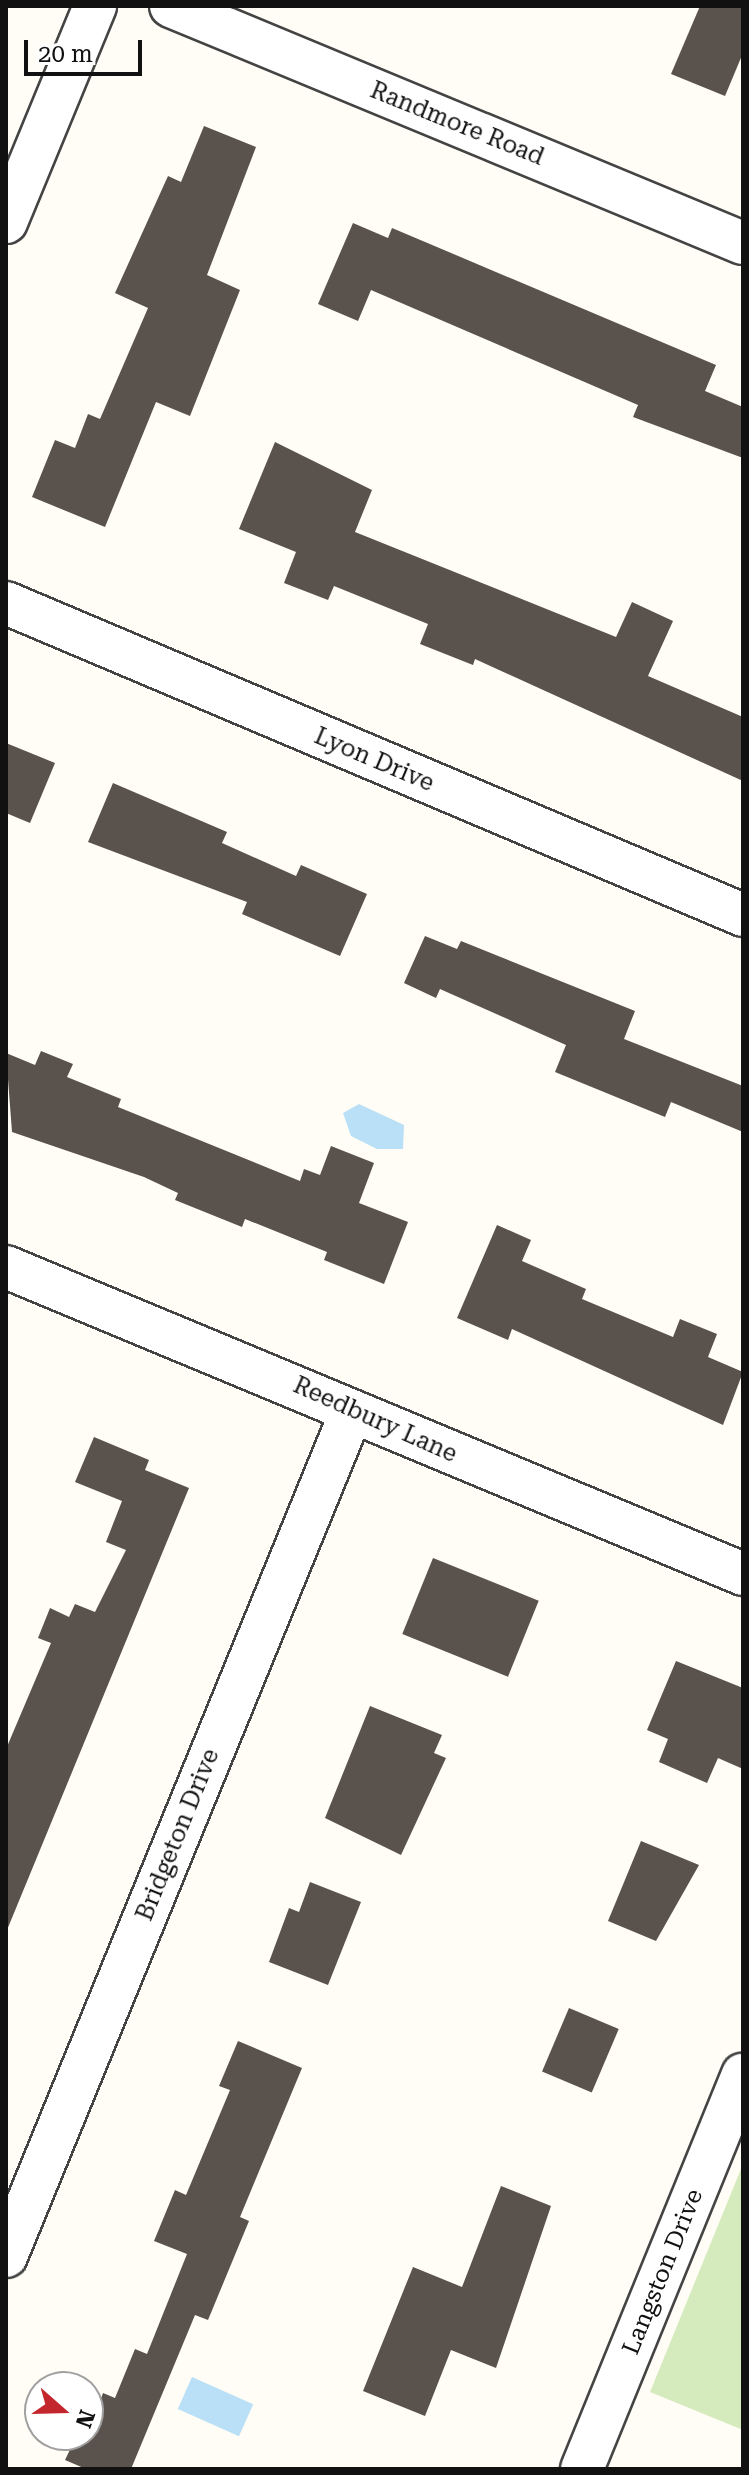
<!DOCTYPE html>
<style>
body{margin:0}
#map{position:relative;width:749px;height:2475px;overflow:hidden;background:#fffdf5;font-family:"Roboto Serif",serif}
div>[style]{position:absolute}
.green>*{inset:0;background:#d5ebbd}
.water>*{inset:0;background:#b9e0f7;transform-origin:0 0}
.building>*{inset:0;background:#5a524d;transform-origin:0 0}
.roads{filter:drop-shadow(2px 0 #444) drop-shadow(-2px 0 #444) drop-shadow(0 2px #444) drop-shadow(0 -2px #444)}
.minor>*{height:42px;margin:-21px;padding:0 21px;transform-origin:21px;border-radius:21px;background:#fff}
span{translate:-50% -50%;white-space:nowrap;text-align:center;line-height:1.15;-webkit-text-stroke:8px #fff;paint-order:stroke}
.street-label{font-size:24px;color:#111}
.frame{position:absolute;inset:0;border:8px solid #111;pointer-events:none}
.north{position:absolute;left:24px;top:2371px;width:80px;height:80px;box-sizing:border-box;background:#fff;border:2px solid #a0a0a0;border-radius:50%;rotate:110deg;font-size:22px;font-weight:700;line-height:32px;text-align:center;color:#111}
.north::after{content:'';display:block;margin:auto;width:28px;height:36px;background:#c4262e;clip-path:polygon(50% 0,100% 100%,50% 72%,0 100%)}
.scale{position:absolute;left:24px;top:40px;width:118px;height:36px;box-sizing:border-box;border:4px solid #111;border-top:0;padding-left:10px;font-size:24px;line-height:28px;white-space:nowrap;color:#111;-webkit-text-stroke:6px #fff;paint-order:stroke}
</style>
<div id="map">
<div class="green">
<i style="clip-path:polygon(743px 2164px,743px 2430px,650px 2392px)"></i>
</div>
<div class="water">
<i style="clip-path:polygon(359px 1104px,404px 1125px,403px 1149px,377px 1149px,351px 1136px,343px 1113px)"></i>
<i style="left:192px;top:2377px;width:67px;height:35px;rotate:24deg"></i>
</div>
<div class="building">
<i style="clip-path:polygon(700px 6px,743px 6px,743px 53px,725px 96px,671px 74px)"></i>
<i style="clip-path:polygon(204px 126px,256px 147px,207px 275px,240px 290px,190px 416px,156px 402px,105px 527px,32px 497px,55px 440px,75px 448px,88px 414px,100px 419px,148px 308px,115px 293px,168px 176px,181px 182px)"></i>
<i style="clip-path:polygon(353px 223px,388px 238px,392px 228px,716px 365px,705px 391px,743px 407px,743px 458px,633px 417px,638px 405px,371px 290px,358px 321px,318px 304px)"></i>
<i style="clip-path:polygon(275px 442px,372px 490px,355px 532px,616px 637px,632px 602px,673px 621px,648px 676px,743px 717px,743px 781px,475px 659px,473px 665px,420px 644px,428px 624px,334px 586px,328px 600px,284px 583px,296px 552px,239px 529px)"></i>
<i style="clip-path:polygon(6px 743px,55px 763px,30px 823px,6px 813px)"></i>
<i style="clip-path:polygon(113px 783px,227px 832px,222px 843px,296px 876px,301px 865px,367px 894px,340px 956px,242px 914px,247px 902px,88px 842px)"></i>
<i style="clip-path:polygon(425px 936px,457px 949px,461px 941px,635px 1011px,624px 1039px,743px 1086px,743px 1132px,671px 1102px,665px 1117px,555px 1072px,566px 1045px,440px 989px,436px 998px,404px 983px)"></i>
<i style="clip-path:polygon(41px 1051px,73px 1064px,67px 1077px,121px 1099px,118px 1107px,300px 1181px,304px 1169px,320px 1175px,331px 1146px,374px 1163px,359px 1203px,408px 1222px,384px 1284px,324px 1260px,327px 1252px,245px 1219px,242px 1227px,175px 1200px,178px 1193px,144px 1177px,12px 1132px,6px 1053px,35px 1065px)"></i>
<i style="clip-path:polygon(497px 1225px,531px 1240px,522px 1261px,586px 1289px,582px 1299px,673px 1337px,680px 1319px,717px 1334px,708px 1357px,743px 1372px,723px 1425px,512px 1329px,508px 1340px,457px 1318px)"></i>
<i style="clip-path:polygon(94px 1437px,149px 1460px,145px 1470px,189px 1488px,7px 1930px,6px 1749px,51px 1643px,38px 1638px,50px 1608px,69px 1617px,75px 1604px,95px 1612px,126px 1550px,106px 1542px,122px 1501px,75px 1482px)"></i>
<i style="left:433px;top:1558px;width:114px;height:82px;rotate:22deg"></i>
<i style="clip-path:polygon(676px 1661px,743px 1688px,743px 1769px,718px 1758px,707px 1783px,659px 1762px,668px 1739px,647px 1730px)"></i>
<i style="clip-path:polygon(370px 1706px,442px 1735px,434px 1753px,446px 1758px,401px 1855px,325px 1818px)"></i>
<i style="clip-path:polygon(641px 1841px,699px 1865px,656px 1941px,608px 1921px)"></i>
<i style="clip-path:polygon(310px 1882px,361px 1902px,328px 1985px,269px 1962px,289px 1908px,299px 1912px)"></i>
<i style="left:569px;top:2008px;width:54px;height:69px;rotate:23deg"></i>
<i style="clip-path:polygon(238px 2041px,302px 2068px,240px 2217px,249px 2221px,208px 2320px,195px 2315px,131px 2469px,86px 2469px,65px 2460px,77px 2435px,88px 2435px,103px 2393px,115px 2398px,135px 2349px,147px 2354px,187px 2254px,154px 2241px,175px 2190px,186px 2195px,230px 2090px,219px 2086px)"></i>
<i style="clip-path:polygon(501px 2186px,551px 2206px,496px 2368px,451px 2350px,425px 2416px,363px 2391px,413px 2267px,462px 2287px)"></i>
</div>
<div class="roads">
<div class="minor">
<i style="left:171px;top:6px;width:619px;rotate:22.51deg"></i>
<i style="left:6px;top:222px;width:234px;rotate:-67.6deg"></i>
<i style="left:6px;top:603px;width:800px;rotate:22.94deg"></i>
<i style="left:6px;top:1267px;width:798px;rotate:22.61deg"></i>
<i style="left:6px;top:2256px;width:911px;rotate:-67.74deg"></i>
<i style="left:582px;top:2469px;width:426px;rotate:-67.8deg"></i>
</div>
</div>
<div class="street-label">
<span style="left:457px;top:124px;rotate:22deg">Randmore Road</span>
<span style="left:374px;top:760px;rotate:23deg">Lyon Drive</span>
<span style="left:375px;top:1420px;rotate:24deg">Reedbury Lane</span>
<span style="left:178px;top:1835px;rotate:-68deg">Bridgeton Drive</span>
<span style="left:663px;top:2272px;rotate:-68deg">Langston Drive</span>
</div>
<div class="frame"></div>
<div class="north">N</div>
<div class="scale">20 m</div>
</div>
